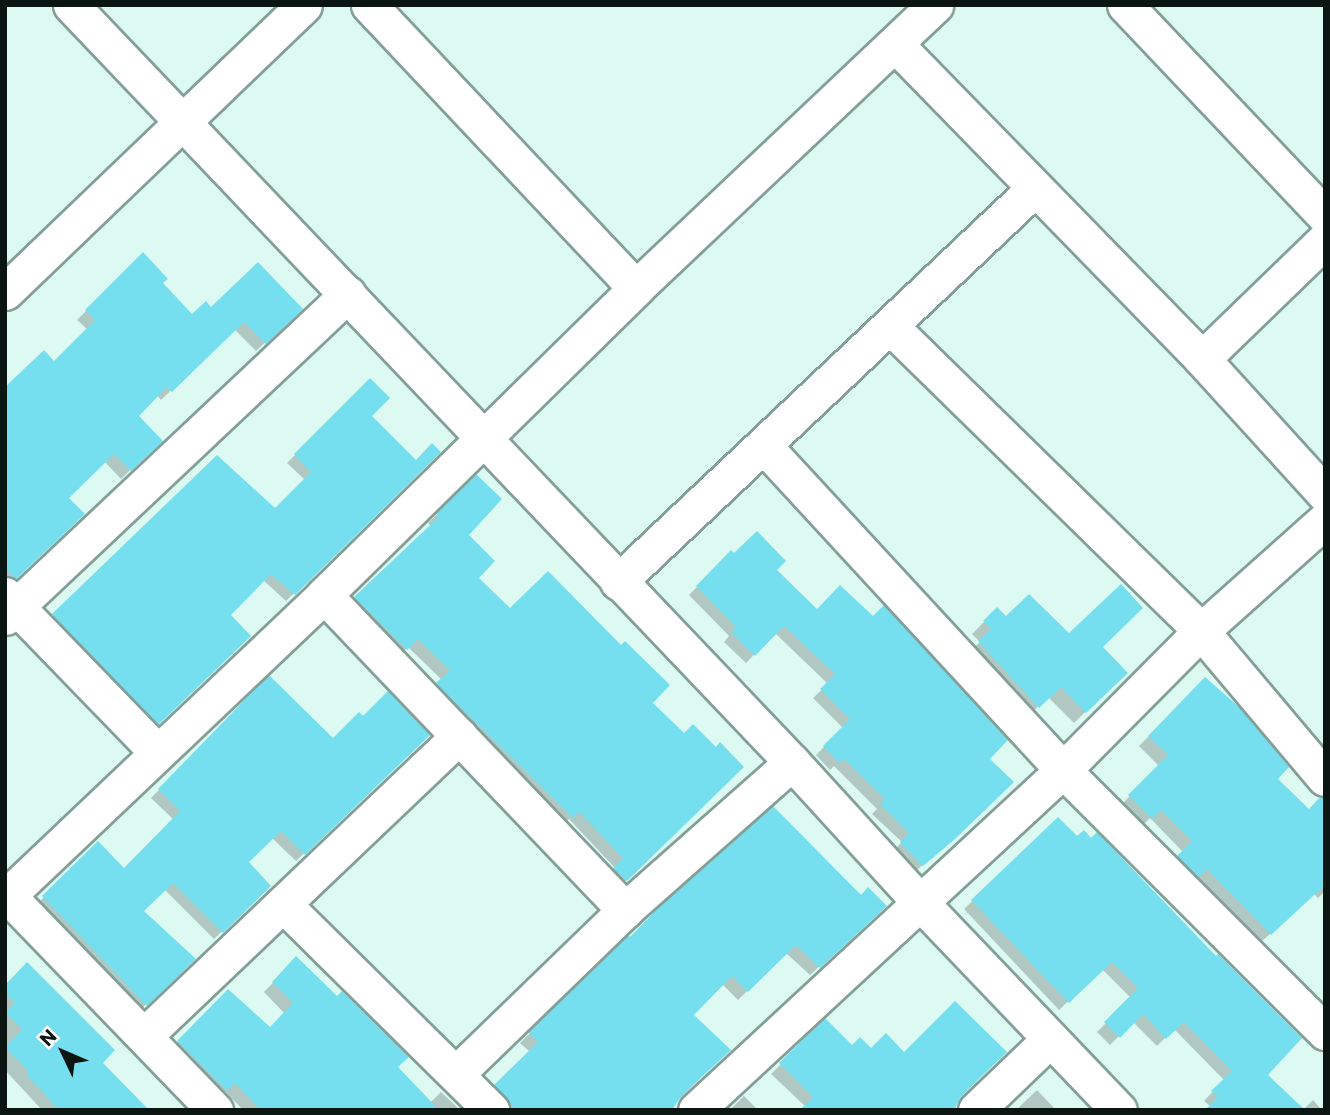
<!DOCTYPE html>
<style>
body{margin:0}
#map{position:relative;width:1330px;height:1115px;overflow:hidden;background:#ddfaf2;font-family:Commissioner,sans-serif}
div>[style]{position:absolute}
.shadow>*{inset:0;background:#0003}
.building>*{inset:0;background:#75deef}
.roads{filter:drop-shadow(2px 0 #849f97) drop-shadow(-2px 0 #849f97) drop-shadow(0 2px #849f97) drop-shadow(0 -2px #849f97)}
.minor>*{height:35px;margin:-17.5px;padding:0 17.5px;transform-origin:17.5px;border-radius:17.5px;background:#fff}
span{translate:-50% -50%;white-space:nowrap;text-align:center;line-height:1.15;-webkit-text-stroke:7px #fff;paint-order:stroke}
.frame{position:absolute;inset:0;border:7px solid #0b1613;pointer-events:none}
.north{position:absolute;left:28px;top:1017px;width:70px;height:70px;-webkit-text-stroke:5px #fff;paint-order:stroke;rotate:314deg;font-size:19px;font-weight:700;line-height:28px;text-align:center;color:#0b1613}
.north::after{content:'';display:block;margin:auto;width:24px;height:32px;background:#0b1613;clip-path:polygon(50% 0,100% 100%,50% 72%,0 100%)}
</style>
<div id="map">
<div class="shadow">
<i style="clip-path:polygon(143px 255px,161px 283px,192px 316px,211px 309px,300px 309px,256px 351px,234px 329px,161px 400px,157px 395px,136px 416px,160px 441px,121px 479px,104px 461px,66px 498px,83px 514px,6px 587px,5px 389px,54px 363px,88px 330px,77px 320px)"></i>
<i style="clip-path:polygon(370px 380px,370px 416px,415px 462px,439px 452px,286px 601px,263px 580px,228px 615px,249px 636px,150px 731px,46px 623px,217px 457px,275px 510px,305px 480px,287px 463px)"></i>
<i style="clip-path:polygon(476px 477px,467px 535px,477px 578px,510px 611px,651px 703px,684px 735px,716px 749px,741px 767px,617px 889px,606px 878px,615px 868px,569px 819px,562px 826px,429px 694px,442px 680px,408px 647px,396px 658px,346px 607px,431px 526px,428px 523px)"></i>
<i style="clip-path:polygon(731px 553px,775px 571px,817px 611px,988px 759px,944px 848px,913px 873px,893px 851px,902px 842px,872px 814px,877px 809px,834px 766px,830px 770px,816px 755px,843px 728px,813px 698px,828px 684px,775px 633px,746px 663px,724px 642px,729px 636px,689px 595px)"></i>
<i style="clip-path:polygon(997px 609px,1006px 618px,1069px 636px,1125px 673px,1074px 723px,1048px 697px,1026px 718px,967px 654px,980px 642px,972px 634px)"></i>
<i style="clip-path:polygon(269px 678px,333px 741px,428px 735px,296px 861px,272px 838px,247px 862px,269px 886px,214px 939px,164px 889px,141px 911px,193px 959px,138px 1012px,36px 905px,98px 843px,123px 871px,174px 820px,151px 798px)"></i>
<i style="clip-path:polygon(1205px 680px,1275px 779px,1308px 811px,1325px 799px,1325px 891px,1318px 898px,1314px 894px,1260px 943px,1196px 877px,1188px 885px,1169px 866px,1183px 852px,1150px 818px,1141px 827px,1120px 806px,1159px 766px,1139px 746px)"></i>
<i style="clip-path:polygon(1058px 819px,1216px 958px,1300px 1038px,1211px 1107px,1204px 1101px,1224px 1080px,1174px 1029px,1157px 1046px,1133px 1022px,1110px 1045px,1097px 1032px,1131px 998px,1102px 969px,1059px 1010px,964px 909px)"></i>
<i style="clip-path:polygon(876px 914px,810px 975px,786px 953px,738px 1000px,722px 984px,692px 1015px,728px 1050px,668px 1110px,498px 1110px,486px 1095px,530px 1052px,520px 1043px,628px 937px)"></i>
<i style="clip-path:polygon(296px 959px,430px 1103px,441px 1092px,460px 1110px,243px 1110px,225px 1091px,217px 1099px,170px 1051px,228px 991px,270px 1030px,285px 1014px,264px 992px)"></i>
<i style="clip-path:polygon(5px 987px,100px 1063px,146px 1110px,42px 1110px,5px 1070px)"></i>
<i style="clip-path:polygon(825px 1021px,851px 1047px,904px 1054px,1005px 1052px,948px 1110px,806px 1107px,771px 1074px)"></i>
<i style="clip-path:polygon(1037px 1090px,1056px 1110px,1016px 1110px)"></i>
<i style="clip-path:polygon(744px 1096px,758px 1110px,730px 1110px)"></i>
<i style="clip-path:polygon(1313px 1100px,1322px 1110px,1303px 1110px)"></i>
</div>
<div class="building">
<i style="clip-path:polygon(143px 252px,168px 279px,163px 283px,192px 314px,206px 301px,211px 307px,258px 262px,303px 309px,266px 344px,244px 322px,172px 392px,167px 387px,139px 416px,163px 441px,131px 471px,114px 454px,69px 498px,85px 514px,16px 579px,5px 569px,5px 387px,44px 350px,54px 361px,95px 320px,85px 310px)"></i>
<i style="clip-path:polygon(370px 378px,390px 398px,372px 416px,416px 460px,432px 443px,441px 452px,295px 595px,271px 574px,231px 615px,251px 636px,158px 725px,52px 614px,217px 455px,275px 508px,311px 472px,294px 454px)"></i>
<i style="clip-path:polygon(476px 474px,502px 499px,469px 535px,495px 561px,479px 578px,510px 608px,548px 571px,621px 645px,625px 641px,670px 685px,653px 703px,684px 733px,693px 724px,716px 747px,720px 742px,744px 767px,627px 881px,613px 868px,623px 858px,579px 812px,573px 818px,436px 683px,450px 670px,418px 639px,407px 650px,354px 597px,425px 530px,439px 516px,436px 513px)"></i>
<i style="clip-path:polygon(757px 531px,786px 561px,777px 570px,817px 609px,840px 585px,873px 616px,884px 605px,1008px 740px,990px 759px,1014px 782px,955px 839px,923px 866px,900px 842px,909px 833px,880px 804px,885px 799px,844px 759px,839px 763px,823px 746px,850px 719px,820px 689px,835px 674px,784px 626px,755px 656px,731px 632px,736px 627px,696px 586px,731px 550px,734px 553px)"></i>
<i style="clip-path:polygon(1121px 584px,1143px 608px,1103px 647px,1128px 673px,1086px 713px,1061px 687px,1039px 708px,978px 641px,991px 629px,983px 621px,997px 607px,1006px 616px,1029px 594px,1069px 633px)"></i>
<i style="clip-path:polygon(269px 675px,333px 738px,359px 712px,363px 716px,388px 691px,430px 735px,305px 855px,281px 831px,249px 862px,271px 886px,223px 933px,173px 883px,144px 911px,196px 959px,147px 1006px,42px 896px,98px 841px,124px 868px,180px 811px,158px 789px)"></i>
<i style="clip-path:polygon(1205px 677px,1240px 708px,1289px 767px,1278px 779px,1309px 809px,1320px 797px,1325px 798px,1325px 885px,1271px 935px,1207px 869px,1199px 877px,1177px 856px,1192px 841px,1161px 810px,1152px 819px,1128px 795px,1168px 755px,1148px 736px)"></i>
<i style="clip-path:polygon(773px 806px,861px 895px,868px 887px,887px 906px,820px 968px,796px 945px,748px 992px,732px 976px,694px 1015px,731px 1050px,682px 1095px,672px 1110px,516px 1110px,494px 1085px,538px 1042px,528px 1032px,628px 935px,630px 937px,663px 903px)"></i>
<i style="clip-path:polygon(1058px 817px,1077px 836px,1084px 830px,1091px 838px,1097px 832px,1216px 956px,1218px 954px,1302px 1038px,1268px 1075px,1305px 1110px,1205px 1110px,1218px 1097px,1211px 1091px,1232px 1071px,1184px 1022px,1166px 1039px,1143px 1014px,1120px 1038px,1104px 1022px,1138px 988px,1112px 962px,1069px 1003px,971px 900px)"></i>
<i style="clip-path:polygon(296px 956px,337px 996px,342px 991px,409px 1057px,398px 1067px,439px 1110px,261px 1110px,235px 1083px,227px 1091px,177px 1041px,228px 989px,270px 1027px,293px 1003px,272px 982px)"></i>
<i style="clip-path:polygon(27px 962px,115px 1050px,103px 1063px,149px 1110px,59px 1110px,26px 1074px,29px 1072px,5px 1047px,22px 1029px,5px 1013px,15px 1003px,5px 993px,5px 985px)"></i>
<i style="clip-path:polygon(955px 1001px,1007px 1052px,962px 1095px,954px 1110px,800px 1110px,813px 1097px,779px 1063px,825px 1018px,852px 1045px,860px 1037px,871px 1048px,886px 1033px,904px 1052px)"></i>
</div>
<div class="roads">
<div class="minor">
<i style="left:71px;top:5px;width:1045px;rotate:46.4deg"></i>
<i style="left:792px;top:762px;width:188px;rotate:47.6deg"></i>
<i style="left:919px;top:901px;width:289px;rotate:46.3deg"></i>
<i style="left:369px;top:5px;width:389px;rotate:46.7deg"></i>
<i style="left:1125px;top:5px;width:291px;rotate:46.5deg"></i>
<i style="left:895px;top:44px;width:440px;rotate:45.7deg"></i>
<i style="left:1202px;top:359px;width:183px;rotate:47.7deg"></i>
<i style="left:5px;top:292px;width:414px;rotate:-43.8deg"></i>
<i style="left:890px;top:326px;width:436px;rotate:44.4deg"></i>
<i style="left:1201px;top:631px;width:192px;rotate:49.9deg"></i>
<i style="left:1202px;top:359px;width:171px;rotate:-44.1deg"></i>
<i style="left:764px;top:446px;width:441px;rotate:47.3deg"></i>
<i style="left:1063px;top:770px;width:371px;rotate:45deg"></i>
<i style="left:618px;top:582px;width:572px;rotate:-43.37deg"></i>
<i style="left:5px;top:595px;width:219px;rotate:45.9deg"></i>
<i style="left:324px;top:595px;width:436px;rotate:46.3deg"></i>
<i style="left:5px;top:617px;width:471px;rotate:-43.3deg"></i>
<i style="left:8px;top:896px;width:298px;rotate:46deg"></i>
<i style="left:5px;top:898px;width:440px;rotate:-43.5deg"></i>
<i style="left:324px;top:595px;width:438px;rotate:-44.5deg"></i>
<i style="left:636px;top:288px;width:412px;rotate:-43.4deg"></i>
<i style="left:283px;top:904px;width:293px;rotate:44.7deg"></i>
<i style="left:145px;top:1035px;width:434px;rotate:-43.6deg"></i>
<i style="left:456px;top:1074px;width:235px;rotate:-44.1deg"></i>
<i style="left:625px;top:910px;width:223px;rotate:-41.5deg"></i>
<i style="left:696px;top:1110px;width:500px;rotate:-42.81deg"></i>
<i style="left:1063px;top:770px;width:196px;rotate:-45.2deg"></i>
<i style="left:1201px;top:631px;width:166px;rotate:-41.8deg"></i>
<i style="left:976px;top:1110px;width:103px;rotate:-43.8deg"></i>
</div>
</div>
<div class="frame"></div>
<div class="north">N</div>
</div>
